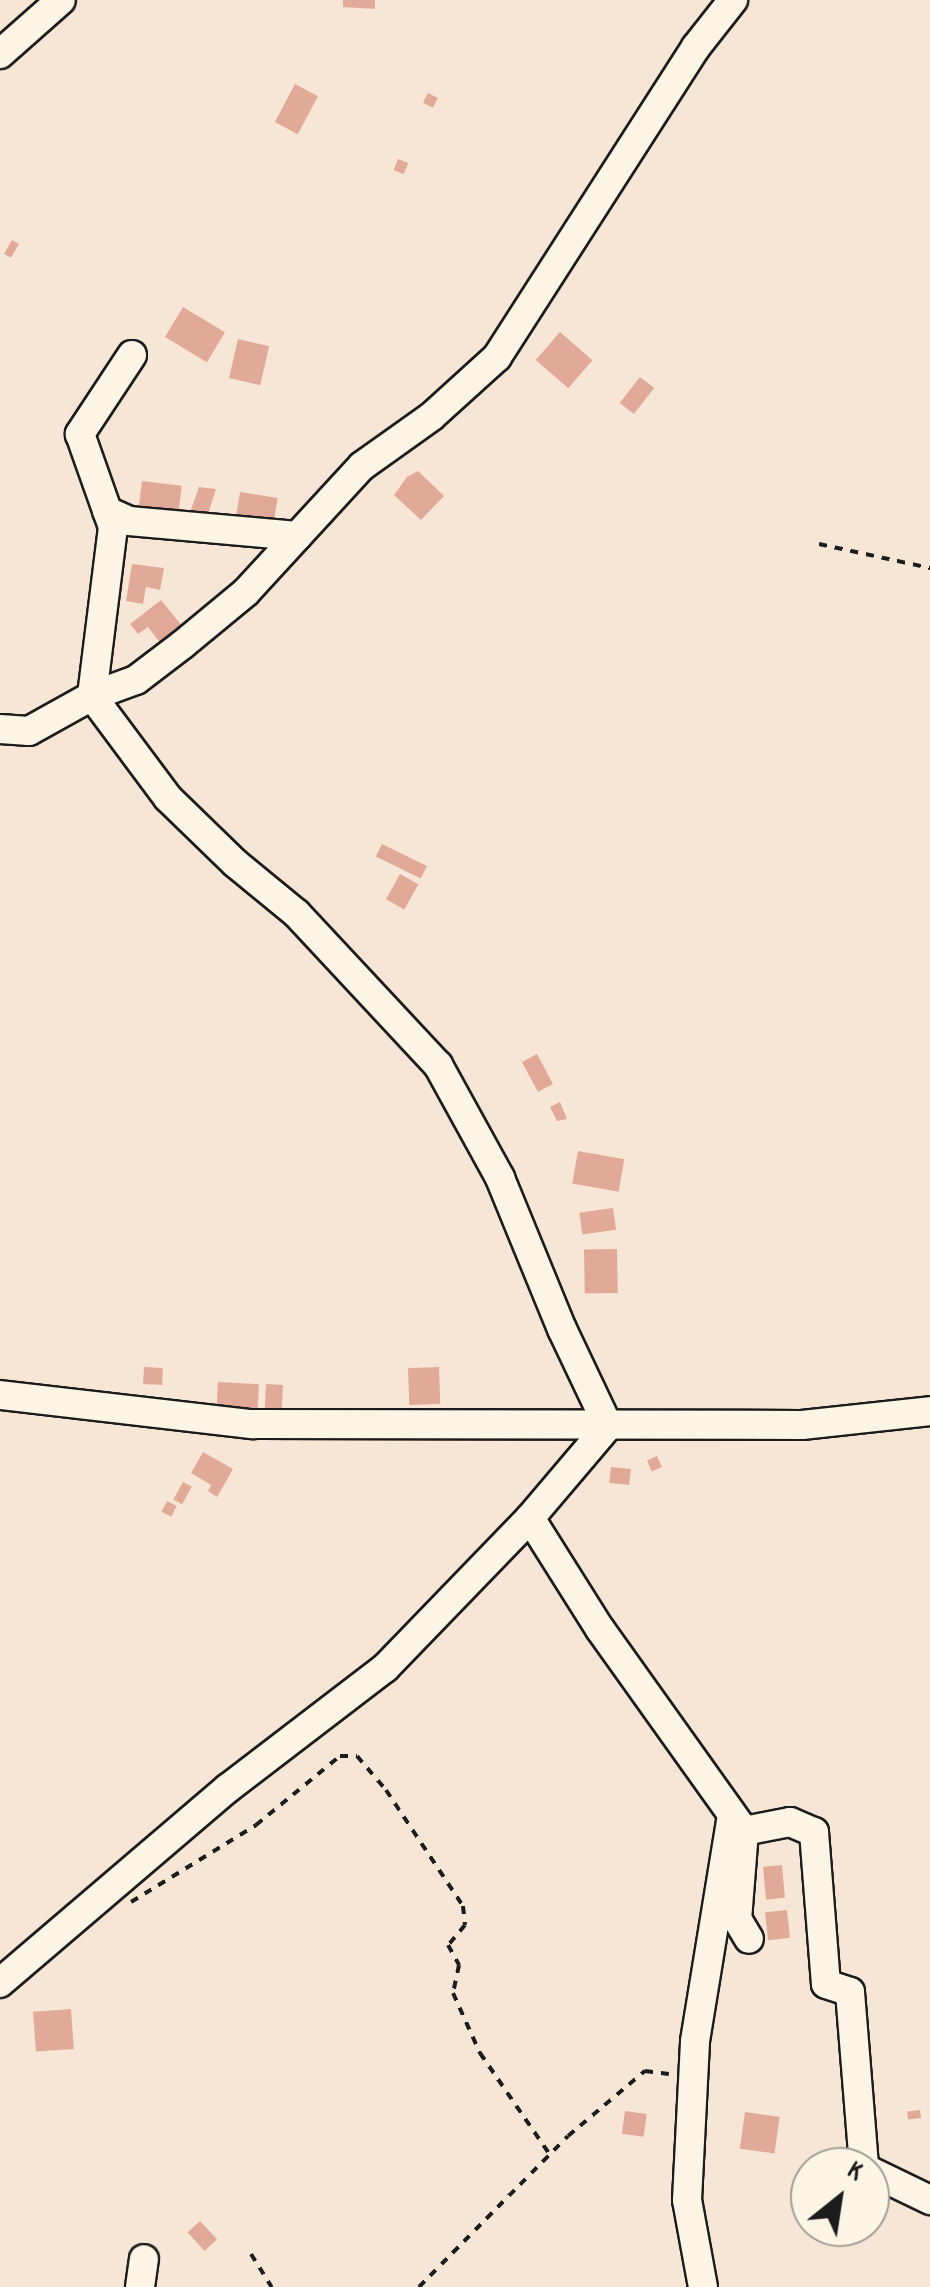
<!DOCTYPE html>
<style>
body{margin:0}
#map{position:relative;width:930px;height:2287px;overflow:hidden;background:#f7e6d6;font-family:Dekko,sans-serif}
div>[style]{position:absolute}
.building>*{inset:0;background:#e1aa98;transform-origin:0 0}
.path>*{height:4px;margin-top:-2px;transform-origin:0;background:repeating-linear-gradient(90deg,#1c1c1c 0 8px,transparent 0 16px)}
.roads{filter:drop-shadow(2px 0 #1c1c1c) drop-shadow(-2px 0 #1c1c1c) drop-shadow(0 2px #1c1c1c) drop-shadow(0 -2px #1c1c1c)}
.minor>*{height:28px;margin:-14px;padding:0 14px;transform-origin:14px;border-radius:14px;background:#fcf5e5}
span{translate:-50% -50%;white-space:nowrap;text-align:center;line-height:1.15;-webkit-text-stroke:9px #fcf5e5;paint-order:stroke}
.north{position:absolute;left:790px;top:2147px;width:100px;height:100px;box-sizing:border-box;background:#fcf5e5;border:2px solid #a29e95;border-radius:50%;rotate:30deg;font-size:28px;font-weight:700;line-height:40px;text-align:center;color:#1c1c1c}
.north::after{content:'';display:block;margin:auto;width:35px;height:45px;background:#1c1c1c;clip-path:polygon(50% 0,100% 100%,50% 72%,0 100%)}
</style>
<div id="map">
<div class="building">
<i style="clip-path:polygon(343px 0,375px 0,375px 9px,343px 7px)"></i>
<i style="left:295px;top:84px;width:26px;height:43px;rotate:28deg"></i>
<i style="left:428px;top:93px;width:11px;height:11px;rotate:27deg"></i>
<i style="left:398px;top:159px;width:11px;height:12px;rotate:22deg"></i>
<i style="left:12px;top:240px;width:8px;height:16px;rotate:30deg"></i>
<i style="left:183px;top:307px;width:49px;height:35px;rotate:31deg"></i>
<i style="left:560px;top:332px;width:43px;height:37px;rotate:41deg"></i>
<i style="left:238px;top:339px;width:32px;height:40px;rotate:13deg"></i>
<i style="left:640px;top:377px;width:18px;height:33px;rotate:38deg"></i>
<i style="clip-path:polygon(418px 471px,444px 496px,421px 520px,394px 495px,407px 477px)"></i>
<i style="left:142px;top:481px;width:40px;height:35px;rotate:7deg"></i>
<i style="clip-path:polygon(199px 487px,216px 489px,207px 517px,189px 515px)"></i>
<i style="left:240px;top:492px;width:38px;height:27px;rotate:9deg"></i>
<i style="clip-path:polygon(132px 564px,164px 568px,160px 590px,146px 587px,143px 604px,126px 601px)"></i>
<i style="clip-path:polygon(161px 600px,183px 627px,161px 644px,148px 627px,138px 634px,130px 624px)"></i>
<i style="left:382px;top:844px;width:50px;height:14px;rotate:26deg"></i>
<i style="left:400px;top:874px;width:21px;height:29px;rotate:29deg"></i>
<i style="left:537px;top:1054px;width:34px;height:17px;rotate:62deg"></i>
<i style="clip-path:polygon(560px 1102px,567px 1119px,557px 1121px,550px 1107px)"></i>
<i style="left:578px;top:1151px;width:47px;height:33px;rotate:10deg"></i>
<i style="left:613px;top:1208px;width:22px;height:34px;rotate:82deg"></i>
<i style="left:617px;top:1249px;width:44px;height:33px;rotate:89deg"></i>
<i style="left:144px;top:1367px;width:19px;height:17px;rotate:3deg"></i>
<i style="left:439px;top:1367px;width:37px;height:31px;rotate:88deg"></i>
<i style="left:218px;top:1382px;width:41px;height:25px;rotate:3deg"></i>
<i style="left:266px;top:1384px;width:17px;height:26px;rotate:3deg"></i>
<i style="clip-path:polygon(203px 1452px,233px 1469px,217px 1497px,208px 1491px,211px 1485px,191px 1473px)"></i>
<i style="left:657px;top:1456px;width:12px;height:11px;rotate:66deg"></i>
<i style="left:611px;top:1467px;width:20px;height:16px;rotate:6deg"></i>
<i style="left:183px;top:1482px;width:10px;height:20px;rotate:29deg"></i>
<i style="left:167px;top:1501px;width:11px;height:12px;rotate:27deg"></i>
<i style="left:782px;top:1865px;width:33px;height:19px;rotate:85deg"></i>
<i style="left:787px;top:1910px;width:28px;height:22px;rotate:84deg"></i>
<i style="left:71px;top:2009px;width:40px;height:38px;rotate:86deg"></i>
<i style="left:920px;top:2110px;width:8px;height:13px;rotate:83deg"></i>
<i style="left:625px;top:2111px;width:22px;height:23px;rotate:8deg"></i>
<i style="left:745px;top:2112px;width:35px;height:37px;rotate:8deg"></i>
<i style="left:200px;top:2221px;width:25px;height:17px;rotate:47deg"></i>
</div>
<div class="path">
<i style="left:819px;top:544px;width:114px;rotate:12.2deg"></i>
<i style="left:131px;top:1902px;width:147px;rotate:-31.6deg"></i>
<i style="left:256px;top:1825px;width:109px;rotate:-39.4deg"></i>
<i style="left:340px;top:1756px;width:17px"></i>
<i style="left:357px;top:1756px;width:45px;rotate:49.5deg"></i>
<i style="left:386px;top:1790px;width:139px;rotate:56.4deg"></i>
<i style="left:463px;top:1906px;width:19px;rotate:84deg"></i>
<i style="left:465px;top:1925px;width:26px;rotate:130deg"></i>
<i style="left:448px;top:1945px;width:23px;rotate:61deg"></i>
<i style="left:459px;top:1965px;width:29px;rotate:102deg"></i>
<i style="left:453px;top:1993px;width:66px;rotate:65.8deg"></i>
<i style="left:480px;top:2053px;width:124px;rotate:55.5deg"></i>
<i style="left:251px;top:2254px;width:39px;rotate:58deg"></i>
<i style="left:419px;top:2287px;width:212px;rotate:-45.4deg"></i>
<i style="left:568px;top:2136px;width:101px;rotate:-40.2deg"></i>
<i style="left:645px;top:2071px;width:24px;rotate:7deg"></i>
</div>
<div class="roads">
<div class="minor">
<i style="left:0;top:54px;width:81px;rotate:-41.5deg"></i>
<i style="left:132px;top:355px;width:95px;rotate:123.4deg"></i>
<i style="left:80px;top:434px;width:99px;rotate:70.5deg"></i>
<i style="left:113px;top:527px;width:170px;rotate:97.1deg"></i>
<i style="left:92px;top:696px;width:47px;rotate:-20deg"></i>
<i style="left:136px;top:680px;width:58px;rotate:-37.3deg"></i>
<i style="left:182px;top:645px;width:83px;rotate:-39.6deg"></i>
<i style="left:246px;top:592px;width:171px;rotate:-47.4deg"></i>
<i style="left:362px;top:466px;width:86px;rotate:-35.5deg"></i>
<i style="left:432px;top:416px;width:88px;rotate:-42.2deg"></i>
<i style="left:497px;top:357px;width:368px;rotate:-57.3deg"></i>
<i style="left:696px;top:47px;width:60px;rotate:-51.8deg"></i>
<i style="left:107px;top:511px;width:24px;rotate:24deg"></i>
<i style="left:129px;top:521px;width:169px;rotate:5.1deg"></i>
<i style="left:0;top:729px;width:29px;rotate:4deg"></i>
<i style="left:29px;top:731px;width:72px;rotate:-29.1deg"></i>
<i style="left:92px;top:696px;width:127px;rotate:53.3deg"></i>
<i style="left:168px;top:798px;width:93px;rotate:44.1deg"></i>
<i style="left:235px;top:863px;width:80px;rotate:39.4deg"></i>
<i style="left:297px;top:914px;width:207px;rotate:47deg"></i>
<i style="left:438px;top:1065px;width:129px;rotate:61.2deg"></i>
<i style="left:500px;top:1178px;width:163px;rotate:67.7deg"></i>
<i style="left:562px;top:1329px;width:107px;rotate:64.6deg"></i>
<i style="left:608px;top:1426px;width:121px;rotate:130.3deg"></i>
<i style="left:530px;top:1518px;width:209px;rotate:134deg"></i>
<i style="left:385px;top:1668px;width:198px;rotate:142.6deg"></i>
<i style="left:228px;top:1788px;width:300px;rotate:139.5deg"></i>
<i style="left:0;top:1395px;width:254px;rotate:6.6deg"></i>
<i style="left:252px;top:1424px;width:550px;rotate:0.1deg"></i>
<i style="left:802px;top:1425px;width:129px;rotate:-6.2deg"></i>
<i style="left:530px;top:1518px;width:131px;rotate:57.8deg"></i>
<i style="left:600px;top:1629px;width:248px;rotate:54.5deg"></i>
<i style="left:744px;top:1831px;width:47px;rotate:-11.1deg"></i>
<i style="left:790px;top:1822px;width:26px;rotate:23deg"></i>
<i style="left:814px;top:1832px;width:152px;rotate:85.5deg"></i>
<i style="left:826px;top:1984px;width:25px;rotate:18deg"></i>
<i style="left:850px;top:1992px;width:176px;rotate:85.4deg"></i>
<i style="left:744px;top:1831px;width:88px;rotate:94.5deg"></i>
<i style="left:737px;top:1919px;width:23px;rotate:59deg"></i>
<i style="left:870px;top:2171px;width:67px;rotate:25.8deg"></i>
<i style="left:140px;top:2287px;width:28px;rotate:-82deg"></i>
<i style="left:703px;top:2287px;width:88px;rotate:-100.4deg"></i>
<i style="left:687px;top:2200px;width:159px;rotate:-87.1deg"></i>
<i style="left:695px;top:2041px;width:229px;rotate:-80.7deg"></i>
</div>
</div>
<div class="north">K</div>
</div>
